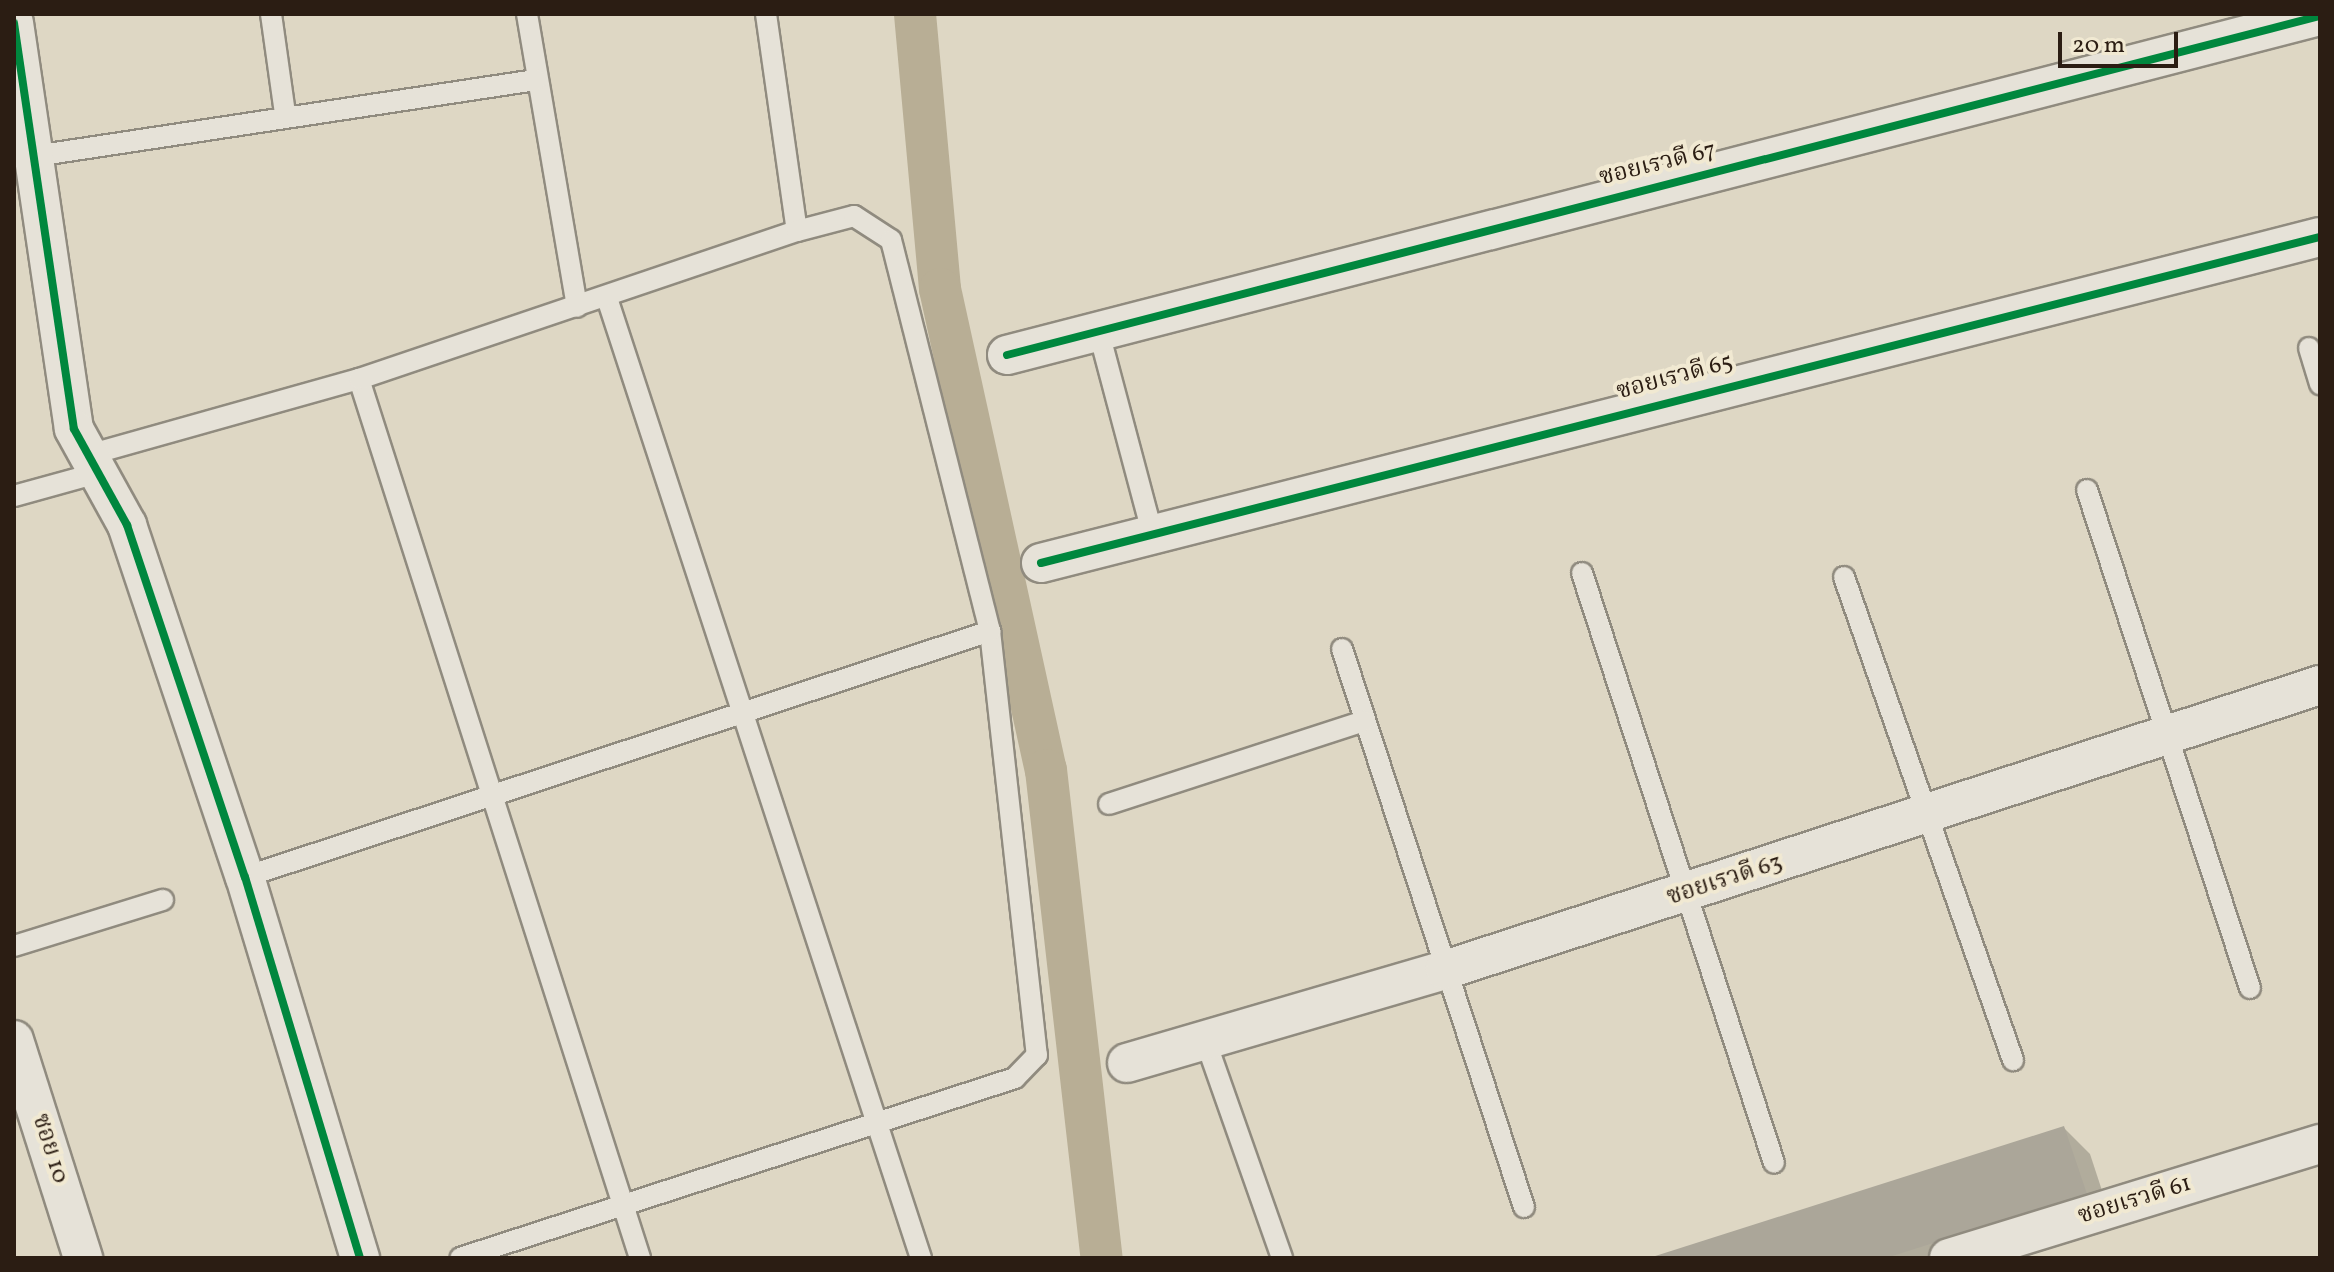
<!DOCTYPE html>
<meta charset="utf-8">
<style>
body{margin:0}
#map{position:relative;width:2334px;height:1272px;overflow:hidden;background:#ded7c4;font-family:Vollkorn,"Noto Serif Thai",serif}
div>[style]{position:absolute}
.shadow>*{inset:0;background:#0003}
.canal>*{height:42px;margin:-21px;padding:0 21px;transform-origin:21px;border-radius:21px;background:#b8ae95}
.building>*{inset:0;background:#aba699}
.roads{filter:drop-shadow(2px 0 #908b7f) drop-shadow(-2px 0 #908b7f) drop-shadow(0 2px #908b7f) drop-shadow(0 -2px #908b7f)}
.lane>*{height:20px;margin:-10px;padding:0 10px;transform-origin:10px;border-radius:10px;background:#e6e2d8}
.street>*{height:38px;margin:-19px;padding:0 19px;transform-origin:19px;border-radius:19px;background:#e6e2d8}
.cycleway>*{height:8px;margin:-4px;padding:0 4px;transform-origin:4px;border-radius:4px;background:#00873e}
span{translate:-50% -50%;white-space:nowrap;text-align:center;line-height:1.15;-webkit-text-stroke:8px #f1e9d2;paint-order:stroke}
.street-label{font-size:24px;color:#2b1d13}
.frame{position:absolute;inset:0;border:16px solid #2b1d13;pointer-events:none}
.scale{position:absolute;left:2058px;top:32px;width:120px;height:36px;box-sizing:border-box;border:4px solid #2b1d13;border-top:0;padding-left:10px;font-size:24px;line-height:28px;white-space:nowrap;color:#2b1d13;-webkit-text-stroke:6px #f1e9d2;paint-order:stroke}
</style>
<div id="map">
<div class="shadow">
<i style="clip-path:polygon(2064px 1128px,2090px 1154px,2112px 1221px,1995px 1258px,1653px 1258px)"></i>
</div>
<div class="canal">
<i style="left:915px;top:14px;width:276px;rotate:84.8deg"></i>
<i style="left:940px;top:289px;width:493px;rotate:77.6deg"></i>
<i style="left:1046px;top:770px;width:491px;rotate:83.5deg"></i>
</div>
<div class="building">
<i style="clip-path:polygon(2064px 1126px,2087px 1194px,1886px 1258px,1649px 1258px)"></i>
</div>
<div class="roads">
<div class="lane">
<i style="left:271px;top:14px;width:100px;rotate:82deg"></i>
<i style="left:527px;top:14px;width:297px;rotate:80.3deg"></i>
<i style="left:766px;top:14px;width:219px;rotate:81.9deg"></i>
<i style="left:35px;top:156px;width:507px;rotate:-8.63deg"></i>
<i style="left:607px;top:298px;width:1010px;rotate:71.89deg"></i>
<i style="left:1098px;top:329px;width:214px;rotate:75.1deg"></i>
<i style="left:2309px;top:348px;width:38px;rotate:73deg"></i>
<i style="left:359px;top:379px;width:923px;rotate:72.27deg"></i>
<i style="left:85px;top:456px;width:285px;rotate:-15.7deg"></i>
<i style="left:359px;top:379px;width:462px;rotate:-18.7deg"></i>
<i style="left:797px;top:231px;width:59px;rotate:-14.7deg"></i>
<i style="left:854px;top:216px;width:44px;rotate:33deg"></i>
<i style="left:891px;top:240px;width:403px;rotate:75.8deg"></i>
<i style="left:990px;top:631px;width:427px;rotate:83.7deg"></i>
<i style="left:1037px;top:1055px;width:32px;rotate:134deg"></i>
<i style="left:1015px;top:1078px;width:583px;rotate:162.03deg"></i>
<i style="left:2087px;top:490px;width:524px;rotate:71.88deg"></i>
<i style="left:14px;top:496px;width:86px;rotate:-15.5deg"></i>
<i style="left:1582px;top:573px;width:620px;rotate:71.97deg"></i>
<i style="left:1844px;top:577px;width:512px;rotate:70.72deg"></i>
<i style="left:1342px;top:649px;width:587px;rotate:71.94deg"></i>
<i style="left:1109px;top:804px;width:268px;rotate:-18deg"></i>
<i style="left:245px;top:877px;width:785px;rotate:-18.27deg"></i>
<i style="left:14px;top:946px;width:156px;rotate:-17.2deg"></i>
<i style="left:1206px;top:1042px;width:229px;rotate:70.6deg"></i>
</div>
<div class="street">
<i style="left:14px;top:23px;width:410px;rotate:81.6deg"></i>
<i style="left:74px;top:429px;width:110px;rotate:61.1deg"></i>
<i style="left:127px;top:525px;width:371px;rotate:71.5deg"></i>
<i style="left:245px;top:877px;width:398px;rotate:73.2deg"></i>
<i style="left:1007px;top:355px;width:1356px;rotate:-14.48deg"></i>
<i style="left:1041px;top:563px;width:1320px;rotate:-14.3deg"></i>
<i style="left:14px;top:1040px;width:229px;rotate:72.4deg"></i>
<i style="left:1127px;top:1063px;width:331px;rotate:-16.3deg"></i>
<i style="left:1445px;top:970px;width:920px;rotate:-18.04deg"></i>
<i style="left:1949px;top:1258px;width:388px;rotate:-17.1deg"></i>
</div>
</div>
<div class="cycleway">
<i style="left:14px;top:23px;width:410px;rotate:81.6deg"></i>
<i style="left:74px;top:429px;width:110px;rotate:61.1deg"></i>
<i style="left:127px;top:525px;width:371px;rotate:71.5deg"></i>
<i style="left:245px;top:877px;width:398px;rotate:73.2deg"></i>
<i style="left:1007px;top:355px;width:1356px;rotate:-14.48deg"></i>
<i style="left:1041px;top:563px;width:1320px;rotate:-14.3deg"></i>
</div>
<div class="street-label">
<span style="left:1658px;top:165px;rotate:-14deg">ซอยเรวดี 67</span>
<span style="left:1675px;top:378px;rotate:-15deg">ซอยเรวดี 65</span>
<span style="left:1725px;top:881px;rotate:-18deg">ซอยเรวดี 63</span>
<span style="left:49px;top:1149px;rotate:72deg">ซอย 10</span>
<span style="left:2135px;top:1201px;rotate:-17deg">ซอยเรวดี 61</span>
</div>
<div class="frame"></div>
<div class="scale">20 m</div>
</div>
